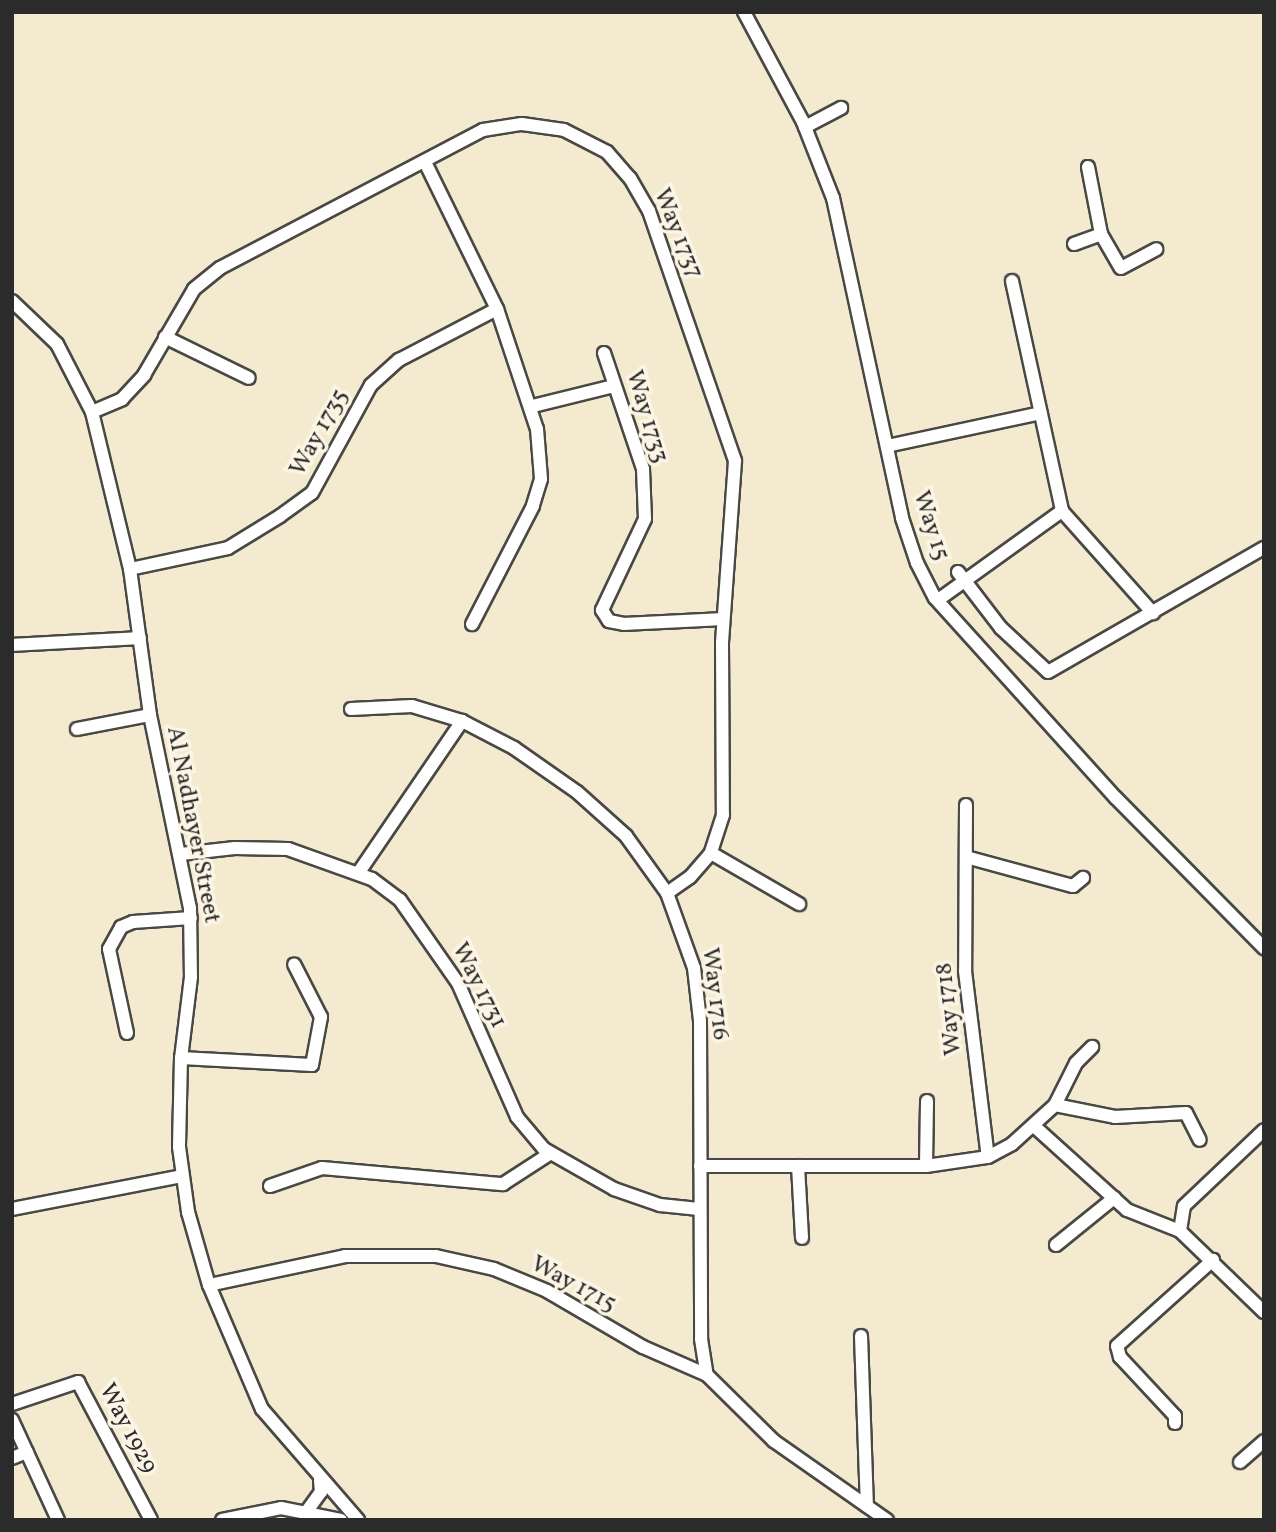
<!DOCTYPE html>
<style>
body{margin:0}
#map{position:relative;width:1276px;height:1532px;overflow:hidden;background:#f3eacf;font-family:Vollkorn,serif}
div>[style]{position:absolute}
.roads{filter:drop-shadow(2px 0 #494844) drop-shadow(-2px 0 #494844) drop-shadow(0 2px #494844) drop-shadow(0 -2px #494844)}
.minor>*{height:12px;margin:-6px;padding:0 6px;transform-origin:6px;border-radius:6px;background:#fff}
span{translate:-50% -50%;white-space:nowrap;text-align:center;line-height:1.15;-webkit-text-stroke:7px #fcf5e5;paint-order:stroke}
.street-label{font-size:24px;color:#2b2b2b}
.frame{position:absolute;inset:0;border:14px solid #2b2b2b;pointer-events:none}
</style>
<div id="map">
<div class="roads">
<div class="minor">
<i style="left:744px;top:12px;width:125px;rotate:61.8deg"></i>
<i style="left:803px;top:122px;width:82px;rotate:68.5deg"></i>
<i style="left:833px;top:198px;width:327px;rotate:77.8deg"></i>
<i style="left:902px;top:518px;width:47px;rotate:71.6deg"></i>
<i style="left:917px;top:563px;width:39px;rotate:63deg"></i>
<i style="left:935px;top:598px;width:270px;rotate:47.9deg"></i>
<i style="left:1116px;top:798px;width:211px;rotate:45.4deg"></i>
<i style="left:805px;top:127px;width:41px;rotate:-27.8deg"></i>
<i style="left:425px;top:162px;width:164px;rotate:63.9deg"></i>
<i style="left:497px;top:309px;width:126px;rotate:71.6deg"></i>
<i style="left:537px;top:429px;width:50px;rotate:85.4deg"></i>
<i style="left:541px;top:479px;width:28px;rotate:107deg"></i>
<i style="left:533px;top:506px;width:133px;rotate:117.3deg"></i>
<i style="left:1088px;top:167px;width:68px;rotate:79deg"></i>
<i style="left:1074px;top:244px;width:29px;rotate:-20deg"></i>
<i style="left:1101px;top:234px;width:39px;rotate:60deg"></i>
<i style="left:1121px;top:268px;width:40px;rotate:-28deg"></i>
<i style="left:1012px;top:281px;width:235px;rotate:77.7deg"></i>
<i style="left:1062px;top:511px;width:137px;rotate:48.3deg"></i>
<i style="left:12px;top:301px;width:62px;rotate:43.7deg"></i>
<i style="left:57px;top:344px;width:76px;rotate:62.8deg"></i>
<i style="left:92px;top:412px;width:162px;rotate:76.4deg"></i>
<i style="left:130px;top:569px;width:147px;rotate:82.2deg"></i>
<i style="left:150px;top:715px;width:197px;rotate:78.3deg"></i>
<i style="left:190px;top:908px;width:69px;rotate:89.2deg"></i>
<i style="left:191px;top:977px;width:82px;rotate:97deg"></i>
<i style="left:181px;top:1058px;width:89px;rotate:91.3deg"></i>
<i style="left:179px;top:1147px;width:66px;rotate:82.1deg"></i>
<i style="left:188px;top:1212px;width:76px;rotate:74deg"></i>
<i style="left:209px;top:1285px;width:135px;rotate:66.9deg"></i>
<i style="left:262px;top:1409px;width:147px;rotate:49.1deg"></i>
<i style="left:165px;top:337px;width:93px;rotate:26deg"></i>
<i style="left:604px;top:353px;width:122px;rotate:71.4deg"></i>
<i style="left:643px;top:469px;width:50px;rotate:87.7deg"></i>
<i style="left:645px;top:519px;width:101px;rotate:115.3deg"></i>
<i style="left:602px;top:610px;width:13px;rotate:58deg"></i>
<i style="left:609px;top:621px;width:15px;rotate:11deg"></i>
<i style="left:624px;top:624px;width:99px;rotate:-2.9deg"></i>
<i style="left:533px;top:406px;width:83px;rotate:-13.9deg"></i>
<i style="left:92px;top:412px;width:33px;rotate:-23deg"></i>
<i style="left:122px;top:399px;width:33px;rotate:-47deg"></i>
<i style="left:144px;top:375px;width:99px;rotate:-59.8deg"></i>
<i style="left:194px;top:289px;width:33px;rotate:-39deg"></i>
<i style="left:220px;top:268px;width:297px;rotate:-27.7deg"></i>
<i style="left:483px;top:130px;width:39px;rotate:-9deg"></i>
<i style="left:522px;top:124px;width:42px;rotate:8.1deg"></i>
<i style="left:564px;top:130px;width:48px;rotate:27.1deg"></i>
<i style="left:607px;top:152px;width:35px;rotate:49deg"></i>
<i style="left:630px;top:178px;width:38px;rotate:60deg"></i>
<i style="left:649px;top:211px;width:264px;rotate:71deg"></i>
<i style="left:735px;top:461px;width:182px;rotate:94.1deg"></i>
<i style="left:722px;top:643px;width:172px;rotate:89.7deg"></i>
<i style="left:723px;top:815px;width:40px;rotate:108deg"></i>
<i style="left:711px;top:853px;width:32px;rotate:131deg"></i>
<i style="left:690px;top:877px;width:28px;rotate:145deg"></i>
<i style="left:887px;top:446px;width:157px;rotate:-12.1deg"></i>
<i style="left:130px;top:569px;width:100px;rotate:-12.1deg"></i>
<i style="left:228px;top:548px;width:61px;rotate:-31.6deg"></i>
<i style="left:280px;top:516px;width:39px;rotate:-36deg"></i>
<i style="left:312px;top:493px;width:123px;rotate:-61.4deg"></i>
<i style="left:371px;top:385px;width:38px;rotate:-42deg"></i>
<i style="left:399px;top:360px;width:110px;rotate:-27.5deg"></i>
<i style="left:958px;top:572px;width:71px;rotate:52.5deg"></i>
<i style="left:1001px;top:628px;width:64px;rotate:43.1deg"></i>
<i style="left:1048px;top:672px;width:249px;rotate:-29.9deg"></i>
<i style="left:938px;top:600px;width:153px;rotate:-35.7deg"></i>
<i style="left:12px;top:645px;width:128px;rotate:-3.1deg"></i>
<i style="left:351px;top:709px;width:61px;rotate:-2.8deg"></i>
<i style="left:412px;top:706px;width:52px;rotate:16.7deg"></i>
<i style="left:462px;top:721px;width:59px;rotate:27.4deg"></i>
<i style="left:514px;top:748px;width:77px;rotate:34.9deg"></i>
<i style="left:577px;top:792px;width:66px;rotate:41.9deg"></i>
<i style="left:626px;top:836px;width:70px;rotate:54.3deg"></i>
<i style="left:667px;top:893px;width:80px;rotate:70.2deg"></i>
<i style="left:694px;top:968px;width:53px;rotate:83.5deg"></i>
<i style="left:700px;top:1021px;width:318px;rotate:89.8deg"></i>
<i style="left:701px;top:1339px;width:36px;rotate:81deg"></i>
<i style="left:77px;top:729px;width:74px;rotate:-10.9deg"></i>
<i style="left:966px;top:805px;width:166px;rotate:90.3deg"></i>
<i style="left:965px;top:971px;width:187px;rotate:83deg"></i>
<i style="left:711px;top:853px;width:102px;rotate:30.1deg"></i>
<i style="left:181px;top:854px;width:54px;rotate:-6.3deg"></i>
<i style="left:235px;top:848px;width:53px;rotate:1.1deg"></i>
<i style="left:288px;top:849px;width:89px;rotate:19.7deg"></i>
<i style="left:372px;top:879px;width:35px;rotate:37deg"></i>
<i style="left:400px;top:900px;width:101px;rotate:55.1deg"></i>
<i style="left:458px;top:983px;width:146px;rotate:66.2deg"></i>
<i style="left:517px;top:1117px;width:42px;rotate:49.8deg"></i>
<i style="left:544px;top:1149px;width:81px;rotate:29.7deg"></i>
<i style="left:614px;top:1189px;width:49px;rotate:19.2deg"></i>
<i style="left:660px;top:1205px;width:39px;rotate:6deg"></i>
<i style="left:966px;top:857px;width:111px;rotate:15.2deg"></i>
<i style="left:1073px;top:886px;width:13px;rotate:-39deg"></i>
<i style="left:359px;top:872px;width:183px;rotate:-55.7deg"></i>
<i style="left:127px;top:1033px;width:86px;rotate:-102.1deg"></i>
<i style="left:109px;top:949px;width:25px;rotate:-61deg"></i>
<i style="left:121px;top:927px;width:13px;rotate:-23deg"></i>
<i style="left:133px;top:922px;width:58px;rotate:-3.9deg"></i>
<i style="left:181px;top:1058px;width:131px;rotate:3.1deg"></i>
<i style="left:312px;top:1065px;width:49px;rotate:-79.4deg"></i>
<i style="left:321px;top:1017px;width:59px;rotate:-117deg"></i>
<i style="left:1055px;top:1105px;width:61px;rotate:11.3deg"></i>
<i style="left:1115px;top:1117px;width:71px;rotate:-3.2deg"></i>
<i style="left:1186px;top:1113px;width:30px;rotate:63deg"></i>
<i style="left:1034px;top:1126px;width:125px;rotate:42.1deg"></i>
<i style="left:1127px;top:1210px;width:57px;rotate:21.6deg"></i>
<i style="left:1180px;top:1231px;width:117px;rotate:44deg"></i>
<i style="left:700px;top:1166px;width:226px"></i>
<i style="left:926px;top:1166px;width:63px;rotate:-8.3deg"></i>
<i style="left:988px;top:1157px;width:27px;rotate:-28deg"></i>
<i style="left:1012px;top:1144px;width:58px;rotate:-42.2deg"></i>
<i style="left:1055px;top:1105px;width:47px;rotate:-63.4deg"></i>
<i style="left:1076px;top:1063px;width:23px;rotate:-45deg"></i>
<i style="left:798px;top:1166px;width:72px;rotate:86.8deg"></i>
<i style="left:926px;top:1166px;width:65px;rotate:-89.1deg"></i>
<i style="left:270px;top:1186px;width:55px;rotate:-19.1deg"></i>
<i style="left:322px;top:1168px;width:182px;rotate:5.1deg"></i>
<i style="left:503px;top:1184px;width:57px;rotate:-32.9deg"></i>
<i style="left:12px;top:1209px;width:172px;rotate:-11deg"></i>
<i style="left:1180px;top:1231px;width:25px;rotate:-81deg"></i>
<i style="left:1184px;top:1206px;width:110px;rotate:-43.5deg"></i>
<i style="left:1056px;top:1245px;width:75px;rotate:-39deg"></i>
<i style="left:209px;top:1285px;width:139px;rotate:-12deg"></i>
<i style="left:345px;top:1256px;width:91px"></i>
<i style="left:436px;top:1256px;width:59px;rotate:12.6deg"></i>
<i style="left:494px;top:1269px;width:57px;rotate:22.5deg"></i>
<i style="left:547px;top:1291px;width:111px;rotate:30.3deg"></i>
<i style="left:643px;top:1347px;width:70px;rotate:23.6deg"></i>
<i style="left:707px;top:1375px;width:94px;rotate:44.6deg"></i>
<i style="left:774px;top:1441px;width:138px;rotate:35deg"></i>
<i style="left:861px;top:1336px;width:170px;rotate:88deg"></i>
<i style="left:12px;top:1404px;width:70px;rotate:-18.4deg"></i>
<i style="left:78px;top:1382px;width:156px;rotate:62.1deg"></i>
<i style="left:12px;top:1420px;width:110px;rotate:65.3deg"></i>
<i style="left:1175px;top:1423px;width:7px;rotate:-90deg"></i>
<i style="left:1175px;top:1416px;width:81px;rotate:-133deg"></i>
<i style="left:1120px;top:1357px;width:11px;rotate:-105deg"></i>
<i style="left:1117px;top:1346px;width:129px;rotate:-41.9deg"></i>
<i style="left:12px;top:1458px;width:16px;rotate:-22deg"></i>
<i style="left:1240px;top:1462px;width:32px;rotate:-41deg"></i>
<i style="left:307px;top:1511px;width:24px;rotate:-54deg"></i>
<i style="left:321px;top:1492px;width:12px;rotate:-95deg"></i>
<i style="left:222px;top:1520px;width:60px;rotate:-11.5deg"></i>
<i style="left:281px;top:1508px;width:61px;rotate:11.3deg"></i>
</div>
</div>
<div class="street-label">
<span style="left:677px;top:234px;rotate:68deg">Way 1737</span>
<span style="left:646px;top:417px;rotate:73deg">Way 1733</span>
<span style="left:320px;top:433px;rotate:-61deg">Way 1735</span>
<span style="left:930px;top:526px;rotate:72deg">Way 15</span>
<span style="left:192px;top:825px;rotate:79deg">Al Nadhayer Street</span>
<span style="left:478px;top:986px;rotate:63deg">Way 1731</span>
<span style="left:714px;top:994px;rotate:83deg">Way 1716</span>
<span style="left:950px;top:1009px;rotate:-96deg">Way 1718</span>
<span style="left:573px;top:1285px;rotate:28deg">Way 1715</span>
<span style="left:127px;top:1429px;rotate:62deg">Way 1929</span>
</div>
<div class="frame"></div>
</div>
